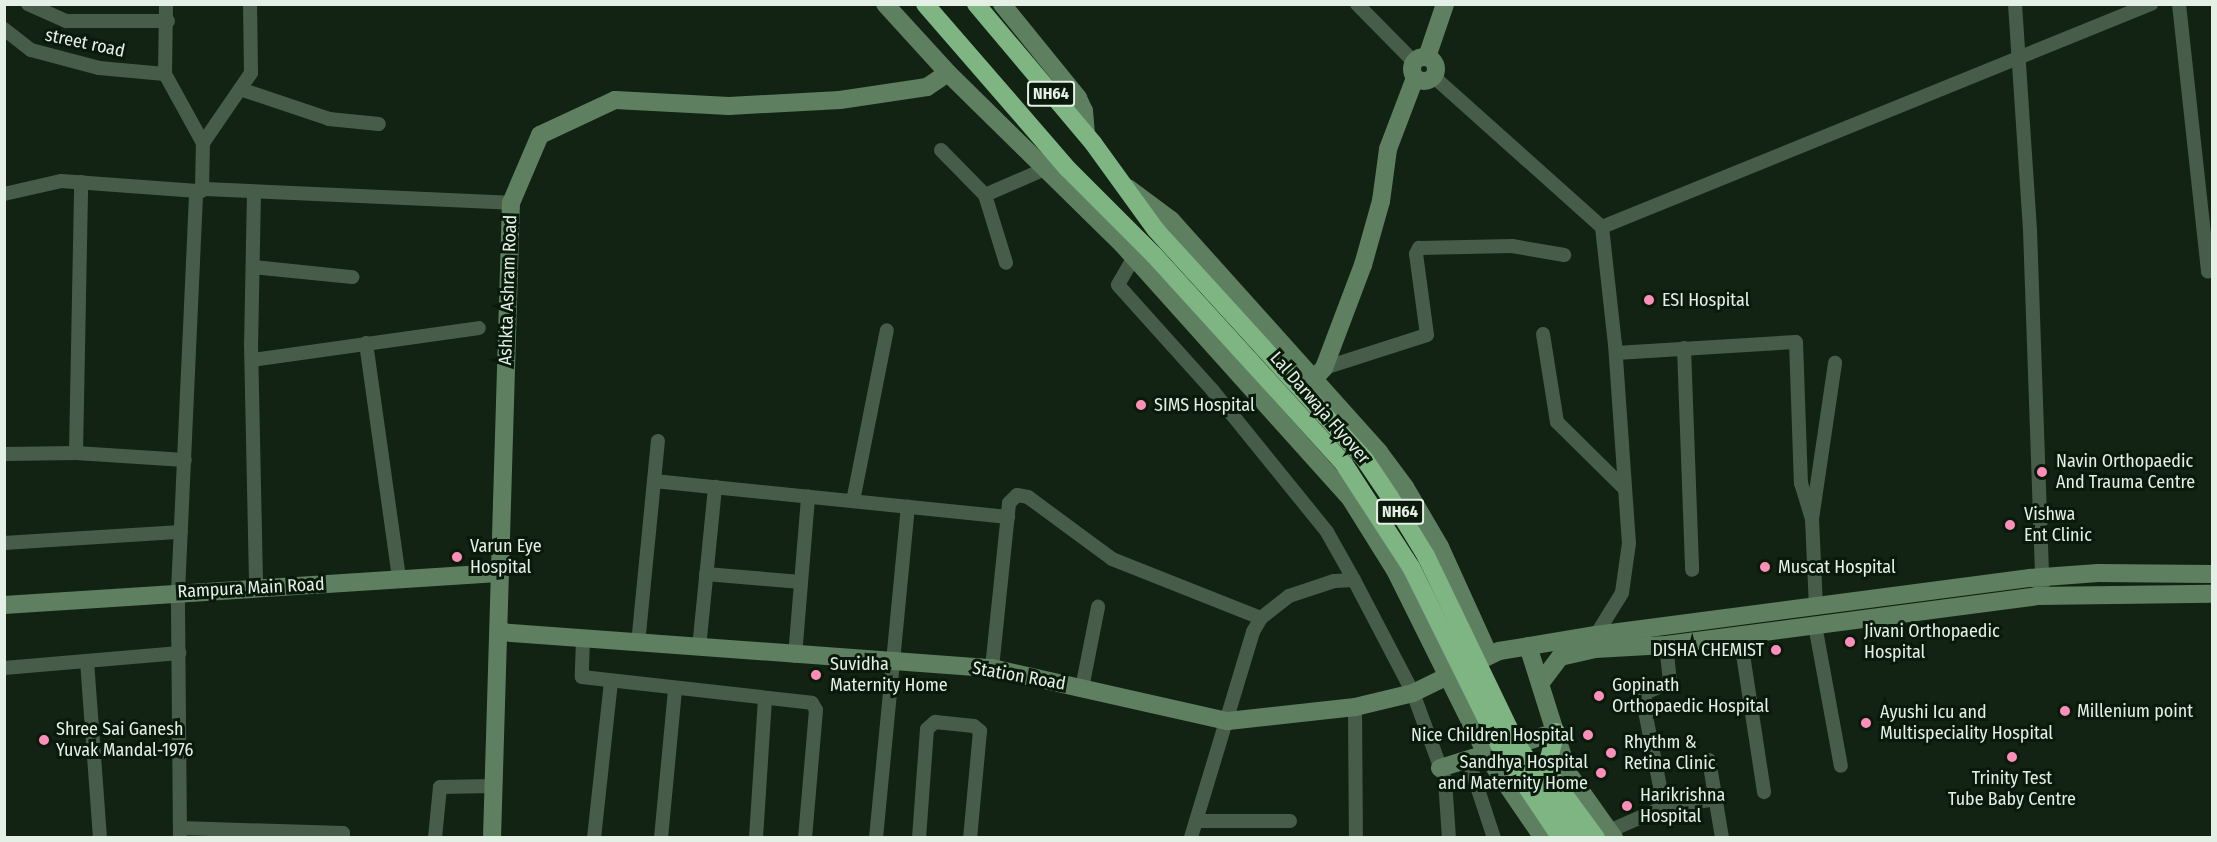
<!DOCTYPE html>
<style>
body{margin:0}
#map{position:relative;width:2217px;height:842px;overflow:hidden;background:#122314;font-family:"Fira Sans Condensed",sans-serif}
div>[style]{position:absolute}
.street>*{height:14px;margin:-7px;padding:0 7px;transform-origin:7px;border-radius:7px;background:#485d49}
.secondary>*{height:18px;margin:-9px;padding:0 9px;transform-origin:9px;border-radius:9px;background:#5e8061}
.secondary>.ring{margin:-9px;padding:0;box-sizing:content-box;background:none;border:18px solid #5e8061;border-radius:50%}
.highway>*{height:18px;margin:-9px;padding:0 9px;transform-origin:9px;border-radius:9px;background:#7fb483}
.highway-bridge>*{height:18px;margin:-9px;padding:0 9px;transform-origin:9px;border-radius:9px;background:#7fb483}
.dots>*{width:16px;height:16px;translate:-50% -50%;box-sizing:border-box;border:3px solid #091a0b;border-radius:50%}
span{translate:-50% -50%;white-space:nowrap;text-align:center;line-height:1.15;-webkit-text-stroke:6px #091a0b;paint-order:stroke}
.shield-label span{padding:2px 4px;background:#091a0b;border:2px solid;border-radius:4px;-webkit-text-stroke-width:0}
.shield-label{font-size:16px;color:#e4efe5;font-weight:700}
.street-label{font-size:18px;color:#e4efe5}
.poi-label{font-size:18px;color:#e4efe5}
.left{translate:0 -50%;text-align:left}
.right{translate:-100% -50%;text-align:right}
.frame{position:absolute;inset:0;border:6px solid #e4efe5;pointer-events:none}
</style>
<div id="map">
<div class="street">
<i style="left:28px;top:4px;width:42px;rotate:24.1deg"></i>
<i style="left:66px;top:21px;width:102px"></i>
<i style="left:166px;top:4px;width:70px;rotate:90.8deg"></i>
<i style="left:165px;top:74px;width:79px;rotate:61.2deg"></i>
<i style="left:1357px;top:4px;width:81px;rotate:45.5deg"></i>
<i style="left:2015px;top:4px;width:226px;rotate:86.2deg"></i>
<i style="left:2030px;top:230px;width:366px;rotate:88deg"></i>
<i style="left:2179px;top:4px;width:269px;rotate:83.8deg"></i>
<i style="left:2208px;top:271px;width:4px"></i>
<i style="left:4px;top:29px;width:34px;rotate:38deg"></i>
<i style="left:31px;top:50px;width:70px;rotate:14.8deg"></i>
<i style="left:99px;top:68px;width:66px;rotate:5.2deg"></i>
<i style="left:1434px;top:77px;width:225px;rotate:41.8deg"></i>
<i style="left:1602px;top:227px;width:118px;rotate:83.7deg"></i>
<i style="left:1615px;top:344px;width:199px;rotate:86deg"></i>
<i style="left:1629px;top:543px;width:50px;rotate:98deg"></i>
<i style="left:1622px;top:593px;width:49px;rotate:121.8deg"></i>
<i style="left:240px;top:89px;width:94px;rotate:18.6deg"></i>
<i style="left:329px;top:119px;width:50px;rotate:5.7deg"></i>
<i style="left:941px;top:150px;width:63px;rotate:45.6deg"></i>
<i style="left:985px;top:195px;width:71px;rotate:72.8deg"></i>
<i style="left:202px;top:189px;width:46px;rotate:-88.8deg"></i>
<i style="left:203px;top:143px;width:85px;rotate:-55.6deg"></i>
<i style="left:251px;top:73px;width:69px;rotate:-90.8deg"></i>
<i style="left:254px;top:192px;width:151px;rotate:91.1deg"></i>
<i style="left:251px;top:343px;width:245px;rotate:88.8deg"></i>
<i style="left:4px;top:194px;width:58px;rotate:-12.8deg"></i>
<i style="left:61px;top:181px;width:137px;rotate:4.2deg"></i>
<i style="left:985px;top:195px;width:65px;rotate:-23.4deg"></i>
<i style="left:1602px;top:227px;width:593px;rotate:-22.11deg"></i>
<i style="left:1134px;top:257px;width:32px;rotate:120deg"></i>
<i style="left:1118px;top:285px;width:142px;rotate:48.1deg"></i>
<i style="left:1213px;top:391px;width:181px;rotate:51deg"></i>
<i style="left:1327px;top:532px;width:55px;rotate:60.6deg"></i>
<i style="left:1354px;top:580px;width:20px;rotate:177deg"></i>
<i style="left:1334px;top:581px;width:47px;rotate:161.6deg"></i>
<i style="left:1289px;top:596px;width:36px;rotate:142deg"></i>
<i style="left:1261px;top:618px;width:16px;rotate:120deg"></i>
<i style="left:1253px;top:632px;width:215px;rotate:106.8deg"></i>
<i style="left:253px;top:267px;width:100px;rotate:5.8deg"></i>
<i style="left:1543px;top:334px;width:89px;rotate:81deg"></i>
<i style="left:1557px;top:422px;width:95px;rotate:44.6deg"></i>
<i style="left:366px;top:343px;width:238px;rotate:82deg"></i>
<i style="left:1684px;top:348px;width:222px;rotate:87.9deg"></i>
<i style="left:1616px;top:353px;width:180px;rotate:-3.5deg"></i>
<i style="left:1796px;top:342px;width:141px;rotate:88deg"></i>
<i style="left:1801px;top:483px;width:38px;rotate:73deg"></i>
<i style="left:1812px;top:519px;width:87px;rotate:87.4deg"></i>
<i style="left:252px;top:360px;width:229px;rotate:-8deg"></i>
<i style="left:1324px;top:368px;width:108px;rotate:-17.8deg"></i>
<i style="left:1427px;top:335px;width:82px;rotate:-97.7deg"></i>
<i style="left:1416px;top:254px;width:7px;rotate:-63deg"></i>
<i style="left:1419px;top:248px;width:93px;rotate:-1.2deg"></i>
<i style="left:1512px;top:246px;width:53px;rotate:9.8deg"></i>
<i style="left:76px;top:453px;width:271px;rotate:-88.9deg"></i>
<i style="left:4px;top:454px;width:72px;rotate:-0.8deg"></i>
<i style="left:76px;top:453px;width:109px;rotate:3.7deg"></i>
<i style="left:654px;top:481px;width:356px;rotate:5.8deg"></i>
<i style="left:853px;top:501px;width:174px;rotate:-78.8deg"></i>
<i style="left:1812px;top:519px;width:158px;rotate:-81.6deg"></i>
<i style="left:4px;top:543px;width:177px;rotate:-3.6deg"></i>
<i style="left:706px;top:574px;width:95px;rotate:4.8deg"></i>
<i style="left:1354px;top:580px;width:127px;rotate:62.4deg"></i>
<i style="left:1413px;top:693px;width:93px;rotate:69.8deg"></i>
<i style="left:1445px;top:780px;width:58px;rotate:86.1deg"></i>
<i style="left:1815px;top:625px;width:143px;rotate:79.6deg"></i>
<i style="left:1740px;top:635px;width:159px;rotate:81.3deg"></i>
<i style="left:583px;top:639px;width:38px;rotate:92deg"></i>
<i style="left:582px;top:677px;width:231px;rotate:6.4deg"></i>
<i style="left:812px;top:703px;width:8px;rotate:60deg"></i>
<i style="left:816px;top:710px;width:128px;rotate:94.9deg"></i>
<i style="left:638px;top:644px;width:204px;rotate:-84.4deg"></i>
<i style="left:699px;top:648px;width:162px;rotate:-84.3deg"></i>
<i style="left:795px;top:656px;width:160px;rotate:-85.3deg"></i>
<i style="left:87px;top:661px;width:177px;rotate:85.8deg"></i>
<i style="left:4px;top:668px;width:176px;rotate:-4.9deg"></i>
<i style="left:992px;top:668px;width:166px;rotate:-84.1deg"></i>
<i style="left:1009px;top:503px;width:11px;rotate:-45deg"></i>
<i style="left:1017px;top:495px;width:11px;rotate:10deg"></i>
<i style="left:1028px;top:497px;width:104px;rotate:36.4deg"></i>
<i style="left:1112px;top:559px;width:160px;rotate:21.6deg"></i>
<i style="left:1082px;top:688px;width:83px;rotate:-78.8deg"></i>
<i style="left:1355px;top:707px;width:131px;rotate:89.6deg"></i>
<i style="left:1468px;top:759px;width:83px;rotate:71.8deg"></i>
<i style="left:1709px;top:760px;width:79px;rotate:80.5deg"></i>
<i style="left:1664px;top:807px;width:108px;rotate:-101.2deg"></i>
<i style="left:1643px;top:701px;width:10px;rotate:-66deg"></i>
<i style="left:1647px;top:692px;width:25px;rotate:-23deg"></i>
<i style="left:1670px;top:682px;width:37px;rotate:-96deg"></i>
<i style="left:1196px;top:821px;width:94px"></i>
<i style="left:180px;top:828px;width:163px;rotate:1.8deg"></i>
<i style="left:343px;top:833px;width:5px;rotate:101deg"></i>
<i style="left:1609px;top:831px;width:60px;rotate:-23.6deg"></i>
<i style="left:1664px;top:807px;width:53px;rotate:-8.7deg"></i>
<i style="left:180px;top:838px;width:246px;rotate:-90.5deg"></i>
<i style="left:178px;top:592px;width:398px;rotate:-87.4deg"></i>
<i style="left:196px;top:194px;width:10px;rotate:-29deg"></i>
<i style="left:205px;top:189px;width:306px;rotate:2.6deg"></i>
<i style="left:435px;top:838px;width:51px;rotate:-84.4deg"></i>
<i style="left:440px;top:787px;width:55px;rotate:-1deg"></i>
<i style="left:594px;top:838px;width:158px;rotate:-83.8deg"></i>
<i style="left:661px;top:838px;width:149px;rotate:-84.6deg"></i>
<i style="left:756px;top:838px;width:140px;rotate:-86.3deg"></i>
<i style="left:876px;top:838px;width:333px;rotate:-84.5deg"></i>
<i style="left:919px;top:838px;width:109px;rotate:-85.8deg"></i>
<i style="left:927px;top:729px;width:11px;rotate:-41deg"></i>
<i style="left:935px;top:722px;width:39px;rotate:6deg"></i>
<i style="left:974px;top:726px;width:8px;rotate:40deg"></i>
<i style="left:980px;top:731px;width:107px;rotate:95.3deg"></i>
</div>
<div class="secondary">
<i style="left:885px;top:4px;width:93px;rotate:47.6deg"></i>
<i style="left:948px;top:73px;width:244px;rotate:44.5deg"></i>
<i style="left:1122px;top:244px;width:341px;rotate:48.1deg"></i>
<i style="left:1350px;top:498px;width:87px;rotate:58.1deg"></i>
<i style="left:1396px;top:572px;width:209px;rotate:63.6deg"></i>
<i style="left:1489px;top:759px;width:96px;rotate:55.6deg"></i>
<i style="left:1002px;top:4px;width:121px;rotate:51deg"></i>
<i style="left:1078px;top:98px;width:14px;rotate:65deg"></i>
<i style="left:1084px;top:111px;width:23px;rotate:85deg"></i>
<i class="ring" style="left:1412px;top:57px;width:6px;height:6px"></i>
<i style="left:1427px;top:57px;width:56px;rotate:-71.2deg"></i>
<i style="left:1128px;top:188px;width:54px;rotate:36.7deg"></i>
<i style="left:1171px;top:220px;width:312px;rotate:48.1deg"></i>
<i style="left:1379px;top:452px;width:44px;rotate:53.4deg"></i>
<i style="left:1405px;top:487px;width:69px;rotate:59.7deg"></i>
<i style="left:1440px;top:547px;width:119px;rotate:65.6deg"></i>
<i style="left:1314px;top:379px;width:15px;rotate:-48deg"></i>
<i style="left:1324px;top:368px;width:110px;rotate:-69.3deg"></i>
<i style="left:1363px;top:265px;width:66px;rotate:-74.3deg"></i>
<i style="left:1381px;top:201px;width:52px;rotate:-82.3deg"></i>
<i style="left:1388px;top:149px;width:76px;rotate:-69.2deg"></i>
<i style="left:4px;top:605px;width:495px;rotate:-3.7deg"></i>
<i style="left:499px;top:632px;width:494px;rotate:4.2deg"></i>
<i style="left:992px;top:668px;width:242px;rotate:12.7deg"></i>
<i style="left:1228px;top:721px;width:128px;rotate:-6.3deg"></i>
<i style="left:1355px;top:707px;width:60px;rotate:-13.6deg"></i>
<i style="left:1413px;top:693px;width:96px;rotate:-26deg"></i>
<i style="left:1499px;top:651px;width:98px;rotate:-9.4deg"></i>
<i style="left:1596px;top:635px;width:438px;rotate:-7.5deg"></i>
<i style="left:2030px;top:578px;width:68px;rotate:-4.2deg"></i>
<i style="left:2098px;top:573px;width:114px;rotate:0.5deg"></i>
<i style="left:1528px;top:646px;width:133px;rotate:72.5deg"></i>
<i style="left:1568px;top:773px;width:80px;rotate:54.7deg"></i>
<i style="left:1542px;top:681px;width:30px;rotate:-53deg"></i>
<i style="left:1560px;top:657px;width:36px;rotate:-13deg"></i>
<i style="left:1595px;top:649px;width:71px;rotate:-3.2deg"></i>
<i style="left:1666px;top:645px;width:373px;rotate:-7.5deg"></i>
<i style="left:2036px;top:596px;width:176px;rotate:-0.7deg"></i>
<i style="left:1440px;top:768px;width:121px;rotate:-17.2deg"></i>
<i style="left:492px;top:838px;width:635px;rotate:-88.29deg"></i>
<i style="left:511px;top:203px;width:74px;rotate:-66.9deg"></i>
<i style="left:540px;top:135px;width:83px;rotate:-25deg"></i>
<i style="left:615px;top:100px;width:114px;rotate:3deg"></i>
<i style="left:729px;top:106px;width:111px;rotate:-3.1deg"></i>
<i style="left:840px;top:100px;width:88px;rotate:-8.5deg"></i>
<i style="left:927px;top:87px;width:25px;rotate:-34deg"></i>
</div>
<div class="highway">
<i style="left:925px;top:4px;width:218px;rotate:49.1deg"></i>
<i style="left:1068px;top:169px;width:122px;rotate:45deg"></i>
<i style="left:976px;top:4px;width:182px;rotate:49.9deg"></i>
<i style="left:1093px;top:143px;width:107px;rotate:54.1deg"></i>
<i style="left:1556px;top:732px;width:30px;rotate:105deg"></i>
<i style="left:1548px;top:761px;width:17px;rotate:77deg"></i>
<i style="left:1552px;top:778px;width:74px;rotate:53.7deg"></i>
</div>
<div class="highway-bridge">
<i style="left:1156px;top:230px;width:311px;rotate:47.7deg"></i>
<i style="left:1365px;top:460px;width:45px;rotate:56deg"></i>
<i style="left:1390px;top:497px;width:69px;rotate:58.6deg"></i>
<i style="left:1426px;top:556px;width:208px;rotate:64.3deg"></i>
<i style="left:1516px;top:743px;width:115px;rotate:56deg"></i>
<i style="left:1154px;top:255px;width:282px;rotate:47.7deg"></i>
<i style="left:1344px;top:464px;width:123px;rotate:57deg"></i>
<i style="left:1411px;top:567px;width:204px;rotate:63.6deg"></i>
<i style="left:1502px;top:750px;width:106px;rotate:56.2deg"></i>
</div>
<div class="dots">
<i style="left:1649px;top:300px;background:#ff8eb9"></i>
<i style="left:1141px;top:405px;background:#ff8eb9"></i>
<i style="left:2042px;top:472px;background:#ff8eb9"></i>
<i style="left:2010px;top:525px;background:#ff8eb9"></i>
<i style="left:457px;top:557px;background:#ff8eb9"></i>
<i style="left:1765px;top:567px;background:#ff8eb9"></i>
<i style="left:1850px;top:642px;background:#ff8eb9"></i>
<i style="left:1776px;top:650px;background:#ff8eb9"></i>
<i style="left:816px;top:675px;background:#ff8eb9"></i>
<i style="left:1599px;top:696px;background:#ff8eb9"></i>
<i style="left:2065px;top:711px;background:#ff8eb9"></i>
<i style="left:1866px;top:723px;background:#ff8eb9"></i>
<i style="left:1588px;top:735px;background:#ff8eb9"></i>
<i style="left:44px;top:740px;background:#ff8eb9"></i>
<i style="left:1611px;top:753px;background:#ff8eb9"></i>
<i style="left:2012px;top:757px;background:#ff8eb9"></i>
<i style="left:1601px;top:773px;background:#ff8eb9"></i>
<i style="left:1627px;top:806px;background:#ff8eb9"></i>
</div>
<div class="shield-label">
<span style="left:1051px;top:94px">NH64</span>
<span style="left:1400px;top:512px">NH64</span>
</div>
<div class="street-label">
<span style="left:85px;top:43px;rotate:12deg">street road</span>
<span style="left:508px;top:290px;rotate:-88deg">Ashkta Ashram Road</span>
<span style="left:1320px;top:408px;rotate:49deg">Lal Darwaja Flyover</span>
<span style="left:251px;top:588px;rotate:-3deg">Rampura Main Road</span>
<span style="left:1019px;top:676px;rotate:10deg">Station Road</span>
</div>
<div class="poi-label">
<span class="left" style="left:1662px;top:300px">ESI Hospital</span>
<span class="left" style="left:1154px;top:405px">SIMS Hospital</span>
<span class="left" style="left:2056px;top:472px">Navin Orthopaedic<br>And Trauma Centre</span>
<span class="left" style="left:2024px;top:525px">Vishwa<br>Ent Clinic</span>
<span class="left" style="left:470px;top:557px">Varun Eye<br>Hospital</span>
<span class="left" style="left:1778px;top:567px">Muscat Hospital</span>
<span class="left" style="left:1864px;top:642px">Jivani Orthopaedic<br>Hospital</span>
<span class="right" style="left:1764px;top:650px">DISHA CHEMIST</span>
<span class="left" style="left:830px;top:675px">Suvidha<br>Maternity Home</span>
<span class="left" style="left:1612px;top:696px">Gopinath<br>Orthopaedic Hospital</span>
<span class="left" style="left:2077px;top:711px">Millenium point</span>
<span class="left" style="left:1880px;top:723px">Ayushi Icu and<br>Multispeciality Hospital</span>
<span class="left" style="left:56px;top:740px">Shree Sai Ganesh<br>Yuvak Mandal-1976</span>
<span class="right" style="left:1574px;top:735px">Nice Children Hospital</span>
<span class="left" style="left:1624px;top:753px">Rhythm &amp;<br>Retina Clinic</span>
<span class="right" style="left:1588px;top:773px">Sandhya Hospital<br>and Maternity Home</span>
<span style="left:2012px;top:789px">Trinity Test<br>Tube Baby Centre</span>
<span class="left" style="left:1640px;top:806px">Harikrishna<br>Hospital</span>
</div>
<div class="frame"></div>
</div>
